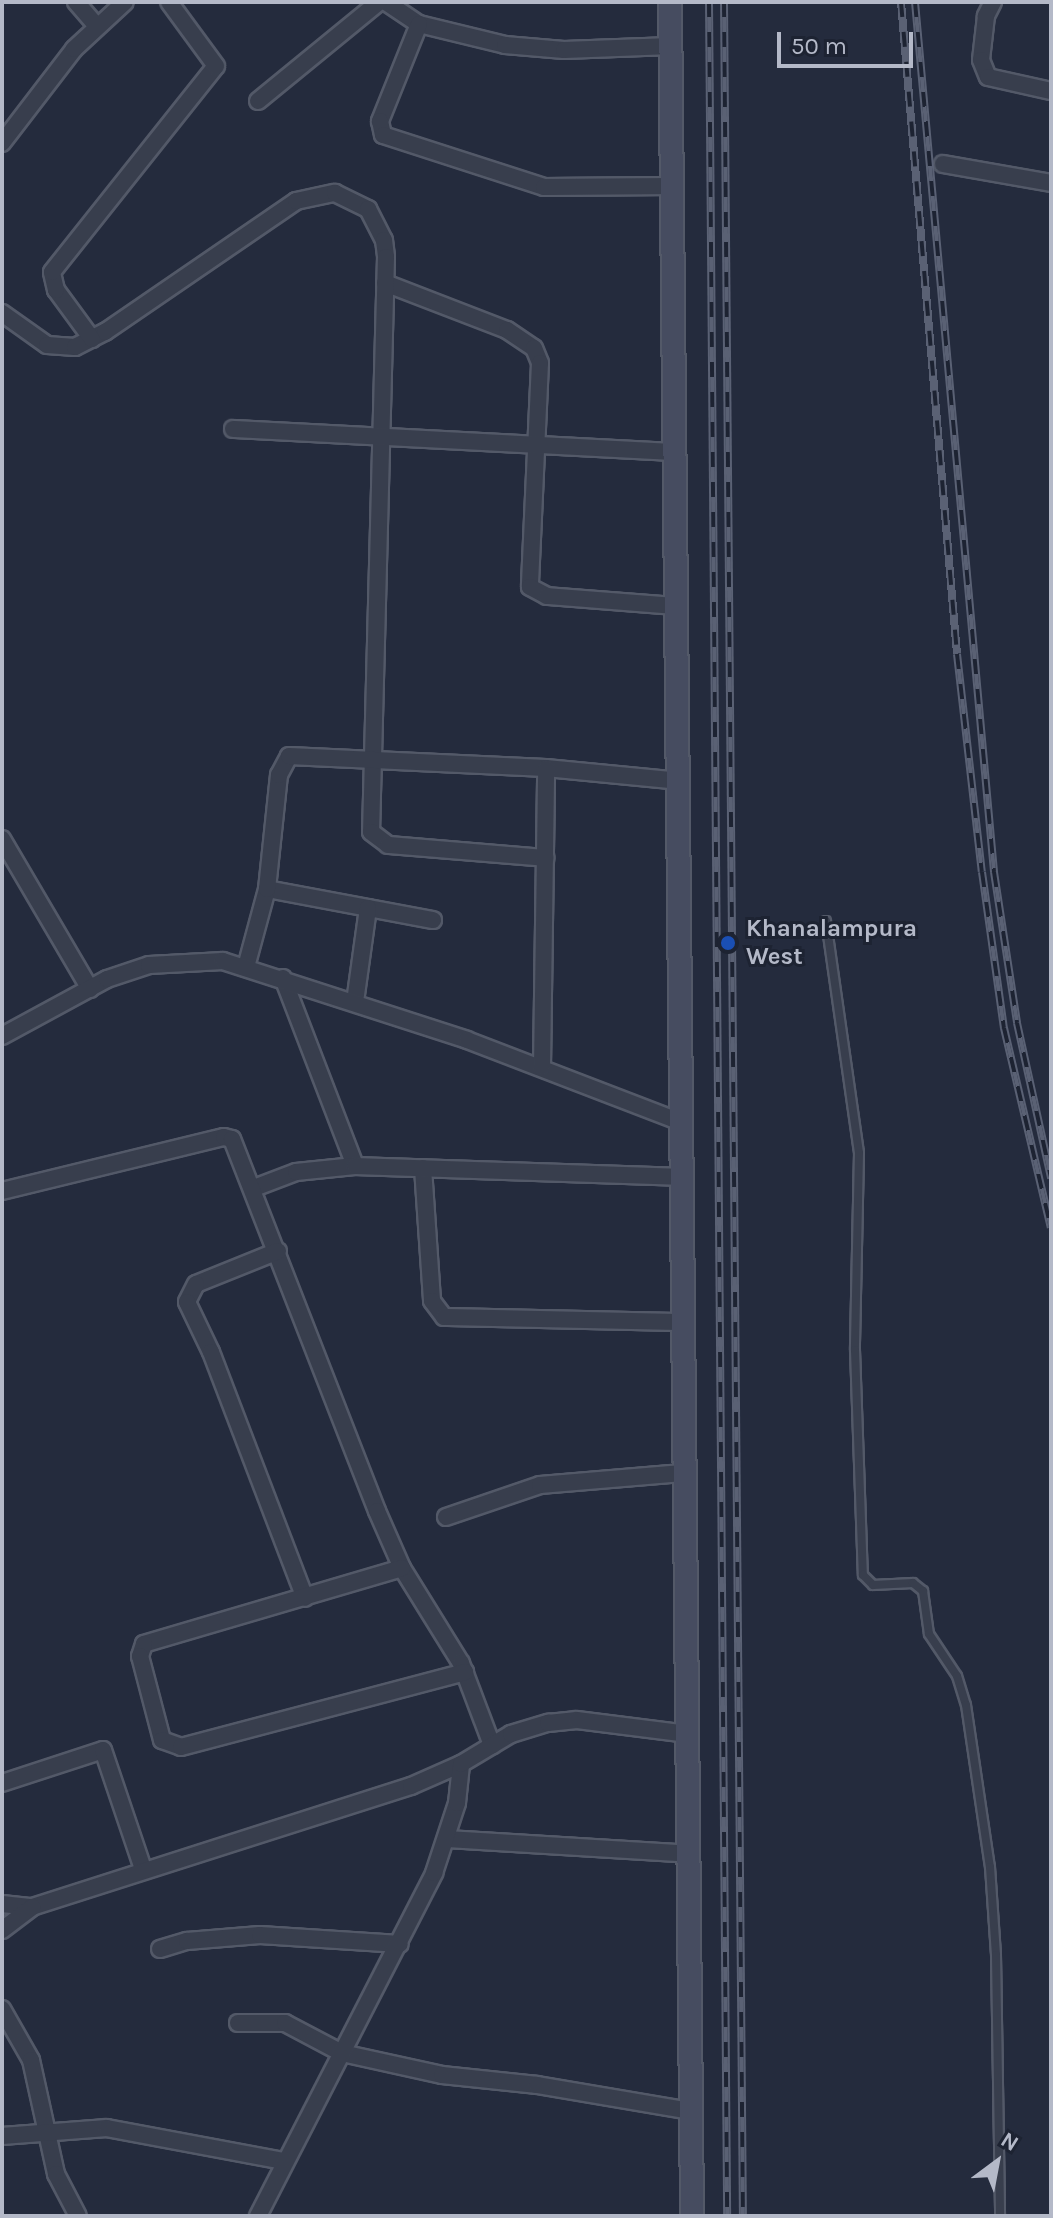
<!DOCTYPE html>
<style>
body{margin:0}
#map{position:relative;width:1053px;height:2218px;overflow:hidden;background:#242b3d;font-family:Karla,sans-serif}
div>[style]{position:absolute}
.roads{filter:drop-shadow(2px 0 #535968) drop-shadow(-2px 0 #535968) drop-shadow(0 2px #535968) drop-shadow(0 -2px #535968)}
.service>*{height:8px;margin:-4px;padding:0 4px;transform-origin:4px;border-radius:4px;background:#383e4d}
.minor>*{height:16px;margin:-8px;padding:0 8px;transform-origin:8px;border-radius:8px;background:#383e4d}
.secondary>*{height:22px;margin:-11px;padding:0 11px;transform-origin:11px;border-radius:11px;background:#464c60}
.rail>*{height:8px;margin-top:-4px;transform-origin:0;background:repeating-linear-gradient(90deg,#1d2332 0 15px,#5a6174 0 30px);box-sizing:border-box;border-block:2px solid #5a6174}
.dots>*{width:22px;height:22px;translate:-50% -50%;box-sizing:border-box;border:4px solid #1d2332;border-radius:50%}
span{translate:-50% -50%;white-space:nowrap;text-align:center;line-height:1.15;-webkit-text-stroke:6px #1d2332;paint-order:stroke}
.poi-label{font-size:24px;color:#b4b9c8;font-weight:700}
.left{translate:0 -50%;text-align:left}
.frame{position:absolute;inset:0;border:4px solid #b4b9c8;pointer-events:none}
.north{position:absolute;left:957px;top:2122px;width:80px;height:80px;-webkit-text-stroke:6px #1d2332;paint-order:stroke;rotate:32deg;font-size:22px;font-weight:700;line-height:32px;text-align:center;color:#b4b9c8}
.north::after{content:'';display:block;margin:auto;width:28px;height:36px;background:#b4b9c8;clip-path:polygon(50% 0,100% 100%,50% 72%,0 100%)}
.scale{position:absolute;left:777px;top:32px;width:136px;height:36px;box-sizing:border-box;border:4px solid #b4b9c8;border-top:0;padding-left:10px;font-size:24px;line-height:28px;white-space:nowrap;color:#b4b9c8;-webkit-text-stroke:6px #1d2332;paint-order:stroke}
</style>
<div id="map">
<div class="roads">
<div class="service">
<i style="left:826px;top:921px;width:234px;rotate:81.9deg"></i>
<i style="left:859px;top:1153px;width:197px;rotate:91.2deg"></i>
<i style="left:855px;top:1350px;width:225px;rotate:88deg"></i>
<i style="left:863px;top:1575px;width:14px;rotate:45deg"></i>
<i style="left:873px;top:1585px;width:40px;rotate:-2.9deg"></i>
<i style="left:913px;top:1583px;width:13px;rotate:39deg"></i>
<i style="left:923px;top:1591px;width:43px;rotate:82.1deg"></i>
<i style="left:929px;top:1634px;width:50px;rotate:56.3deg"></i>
<i style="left:957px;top:1676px;width:30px;rotate:73deg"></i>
<i style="left:966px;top:1705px;width:164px;rotate:81.6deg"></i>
<i style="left:990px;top:1867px;width:88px;rotate:86.1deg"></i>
<i style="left:996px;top:1955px;width:261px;rotate:89.1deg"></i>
</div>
<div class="minor">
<i style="left:76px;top:2px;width:30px;rotate:49deg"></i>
<i style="left:386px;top:2px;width:40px;rotate:34deg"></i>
<i style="left:419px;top:24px;width:89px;rotate:13.7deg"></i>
<i style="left:505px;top:45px;width:59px;rotate:4.8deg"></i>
<i style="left:564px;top:50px;width:107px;rotate:-2.1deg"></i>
<i style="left:993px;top:2px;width:16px;rotate:117deg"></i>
<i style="left:986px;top:16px;width:44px;rotate:96.5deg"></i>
<i style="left:981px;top:60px;width:18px;rotate:68deg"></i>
<i style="left:988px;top:77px;width:65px;rotate:12.5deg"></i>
<i style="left:419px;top:24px;width:105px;rotate:111.9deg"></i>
<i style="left:380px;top:121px;width:14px;rotate:78deg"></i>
<i style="left:383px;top:135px;width:169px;rotate:17.9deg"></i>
<i style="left:544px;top:187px;width:130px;rotate:-0.4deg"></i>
<i style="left:258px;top:101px;width:156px;rotate:-39.3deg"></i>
<i style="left:2px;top:143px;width:118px;rotate:-52.5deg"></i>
<i style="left:74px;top:49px;width:69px;rotate:-42.7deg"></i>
<i style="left:943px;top:164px;width:110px;rotate:10deg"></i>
<i style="left:385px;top:283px;width:131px;rotate:21.1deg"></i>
<i style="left:507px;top:330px;width:32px;rotate:34deg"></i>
<i style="left:534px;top:348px;width:16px;rotate:68deg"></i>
<i style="left:540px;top:363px;width:224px;rotate:92.6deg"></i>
<i style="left:530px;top:587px;width:19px;rotate:28deg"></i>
<i style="left:547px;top:596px;width:127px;rotate:4.5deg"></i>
<i style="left:2px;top:313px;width:55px;rotate:35.4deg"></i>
<i style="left:47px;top:345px;width:28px;rotate:4deg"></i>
<i style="left:75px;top:347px;width:34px;rotate:-27deg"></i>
<i style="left:105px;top:332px;width:232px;rotate:-34.4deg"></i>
<i style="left:296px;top:201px;width:40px;rotate:-12deg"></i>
<i style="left:335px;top:193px;width:37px;rotate:26deg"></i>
<i style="left:368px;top:209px;width:35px;rotate:63deg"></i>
<i style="left:384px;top:240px;width:17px;rotate:83deg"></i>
<i style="left:386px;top:257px;width:575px;rotate:91.49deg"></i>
<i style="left:371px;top:832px;width:21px;rotate:37deg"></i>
<i style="left:388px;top:845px;width:158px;rotate:4.7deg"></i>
<i style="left:92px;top:339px;width:61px;rotate:-126.3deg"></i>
<i style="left:56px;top:290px;width:18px;rotate:-103deg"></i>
<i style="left:52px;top:272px;width:263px;rotate:-51.5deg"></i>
<i style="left:216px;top:66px;width:79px;rotate:-126.3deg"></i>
<i style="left:233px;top:429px;width:442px;rotate:3deg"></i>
<i style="left:2px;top:839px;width:174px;rotate:59.6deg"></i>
<i style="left:267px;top:889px;width:169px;rotate:10.6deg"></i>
<i style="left:246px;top:967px;width:81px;rotate:-74.9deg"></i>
<i style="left:267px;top:889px;width:115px;rotate:-84deg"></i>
<i style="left:279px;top:775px;width:21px;rotate:-62deg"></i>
<i style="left:289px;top:756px;width:257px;rotate:2.7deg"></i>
<i style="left:546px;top:768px;width:135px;rotate:5.5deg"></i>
<i style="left:283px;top:978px;width:201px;rotate:69deg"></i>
<i style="left:355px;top:1002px;width:95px;rotate:-82.1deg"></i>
<i style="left:2px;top:1036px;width:119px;rotate:-28.5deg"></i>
<i style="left:107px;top:979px;width:44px;rotate:-18.4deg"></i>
<i style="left:149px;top:965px;width:74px;rotate:-3.1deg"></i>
<i style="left:223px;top:961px;width:256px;rotate:17.9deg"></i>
<i style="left:467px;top:1040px;width:231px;rotate:21deg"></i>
<i style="left:542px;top:1067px;width:299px;rotate:-89.2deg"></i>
<i style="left:423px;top:1168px;width:133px;rotate:86.1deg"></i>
<i style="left:432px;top:1301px;width:20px;rotate:53deg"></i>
<i style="left:444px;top:1317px;width:237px;rotate:1.2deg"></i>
<i style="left:254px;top:1188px;width:45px;rotate:-20.9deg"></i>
<i style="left:296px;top:1172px;width:59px;rotate:-5.8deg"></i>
<i style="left:355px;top:1166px;width:329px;rotate:1.9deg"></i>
<i style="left:2px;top:1191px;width:228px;rotate:-13.7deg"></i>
<i style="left:224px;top:1137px;width:8px;rotate:14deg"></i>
<i style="left:232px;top:1139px;width:399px;rotate:68.7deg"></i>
<i style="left:377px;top:1511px;width:62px;rotate:66.3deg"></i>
<i style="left:402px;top:1568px;width:112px;rotate:58.2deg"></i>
<i style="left:461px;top:1663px;width:88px;rotate:69.3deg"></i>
<i style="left:278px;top:1251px;width:88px;rotate:158.1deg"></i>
<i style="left:196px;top:1284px;width:20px;rotate:117deg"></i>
<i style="left:187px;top:1302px;width:55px;rotate:64.4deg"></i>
<i style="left:211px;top:1352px;width:263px;rotate:69.1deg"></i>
<i style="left:446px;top:1517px;width:99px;rotate:-18.8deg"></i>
<i style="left:540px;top:1485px;width:143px;rotate:-4.8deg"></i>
<i style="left:402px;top:1568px;width:269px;rotate:163.6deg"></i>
<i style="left:144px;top:1644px;width:13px;rotate:108deg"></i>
<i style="left:140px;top:1656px;width:87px;rotate:75.3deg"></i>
<i style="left:162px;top:1740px;width:20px;rotate:20deg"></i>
<i style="left:181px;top:1747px;width:294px;rotate:-14.8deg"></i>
<i style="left:2px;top:1783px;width:106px;rotate:-18.1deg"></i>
<i style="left:103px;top:1750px;width:126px;rotate:71.4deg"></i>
<i style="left:447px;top:1839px;width:243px;rotate:3.5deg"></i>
<i style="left:2px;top:1904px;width:30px;rotate:6deg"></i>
<i style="left:32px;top:1907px;width:398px;rotate:-17.7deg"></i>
<i style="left:411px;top:1786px;width:55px;rotate:-23.7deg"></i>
<i style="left:2px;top:1930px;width:38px;rotate:-37deg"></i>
<i style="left:160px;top:1949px;width:28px;rotate:-17deg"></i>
<i style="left:187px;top:1941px;width:73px;rotate:-4.7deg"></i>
<i style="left:260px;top:1935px;width:140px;rotate:3.7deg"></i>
<i style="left:2px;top:2009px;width:59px;rotate:60.4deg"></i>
<i style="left:31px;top:2060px;width:117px;rotate:77.6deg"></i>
<i style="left:56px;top:2174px;width:47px;rotate:62.4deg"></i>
<i style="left:238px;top:2023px;width:47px"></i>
<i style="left:285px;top:2023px;width:64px;rotate:27.8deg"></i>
<i style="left:342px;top:2053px;width:102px;rotate:12.4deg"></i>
<i style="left:442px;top:2075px;width:96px;rotate:6deg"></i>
<i style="left:537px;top:2085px;width:156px;rotate:9.6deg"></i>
<i style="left:2px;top:2136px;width:105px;rotate:-4.4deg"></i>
<i style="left:107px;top:2128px;width:179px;rotate:10.6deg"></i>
<i style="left:258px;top:2216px;width:386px;rotate:-62.8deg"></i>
<i style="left:434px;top:1873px;width:74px;rotate:-71.8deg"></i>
<i style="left:457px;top:1803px;width:39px;rotate:-84deg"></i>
<i style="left:461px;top:1764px;width:58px;rotate:-31deg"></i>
<i style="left:511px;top:1734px;width:39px;rotate:-17deg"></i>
<i style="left:548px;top:1723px;width:29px;rotate:-6deg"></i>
<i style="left:577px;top:1720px;width:112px;rotate:7.2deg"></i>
</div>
<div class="secondary">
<i style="left:670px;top:2px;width:2214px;rotate:89.43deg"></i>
</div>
</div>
<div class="rail">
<i style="left:709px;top:2px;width:2214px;rotate:89.53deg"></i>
<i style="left:724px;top:2px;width:2214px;rotate:89.51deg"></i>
<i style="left:901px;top:2px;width:654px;rotate:85.09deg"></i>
<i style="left:957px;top:654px;width:219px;rotate:83.5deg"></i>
<i style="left:982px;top:872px;width:158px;rotate:82deg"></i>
<i style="left:1004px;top:1028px;width:205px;rotate:76.8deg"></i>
<i style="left:915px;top:2px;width:874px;rotate:84.81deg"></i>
<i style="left:994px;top:872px;width:153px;rotate:81.3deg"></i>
<i style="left:1017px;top:1023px;width:159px;rotate:77.6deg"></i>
</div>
<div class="dots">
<i style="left:728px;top:943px;background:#1a4fb4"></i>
</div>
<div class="poi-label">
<span class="left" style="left:746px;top:943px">Khanalampura<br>West</span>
</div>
<div class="frame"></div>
<div class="north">N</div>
<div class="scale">50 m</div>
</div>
